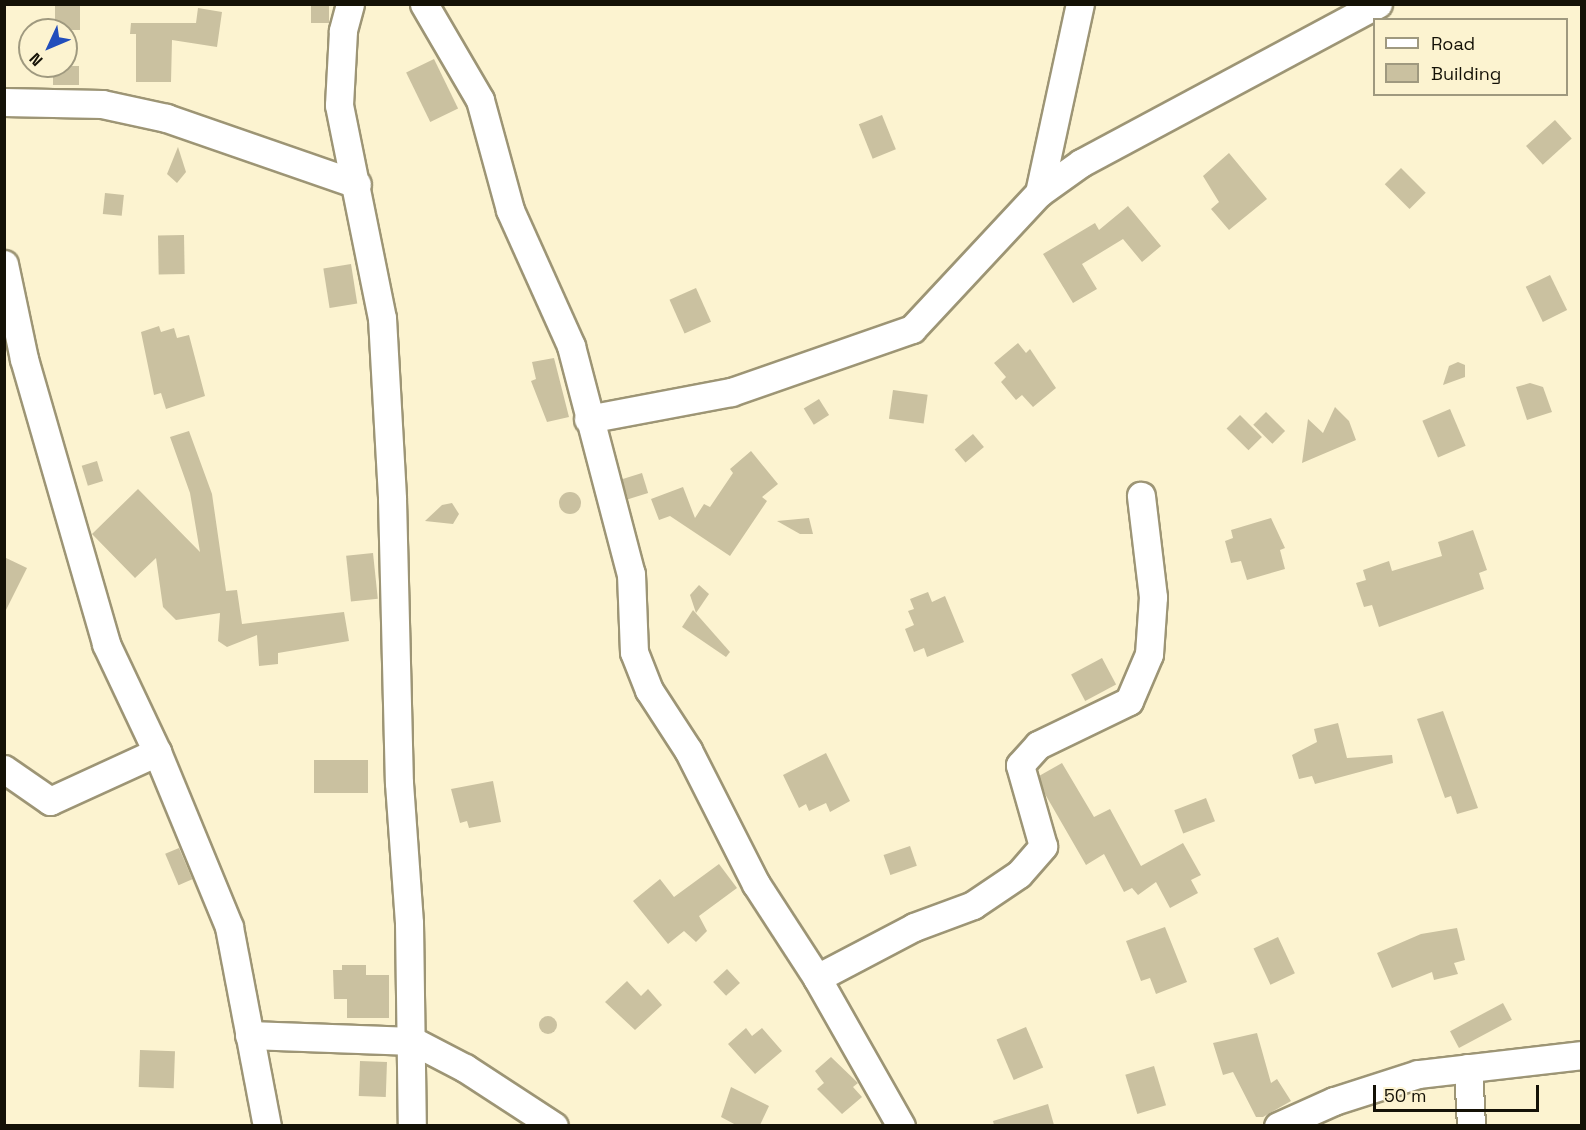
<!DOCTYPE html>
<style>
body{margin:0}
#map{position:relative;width:1586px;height:1130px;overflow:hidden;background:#fcf3d0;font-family:"Space Grotesk",sans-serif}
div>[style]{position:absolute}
.building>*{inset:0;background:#cac1a0;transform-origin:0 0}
.round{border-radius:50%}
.roads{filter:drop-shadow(2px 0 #9d9575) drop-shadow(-2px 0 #9d9575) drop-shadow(0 2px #9d9575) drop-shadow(0 -2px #9d9575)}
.minor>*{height:27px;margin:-13.5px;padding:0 13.5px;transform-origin:13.5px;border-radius:13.5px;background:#fff}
span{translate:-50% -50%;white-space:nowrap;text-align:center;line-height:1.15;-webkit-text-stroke:6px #fcf3d0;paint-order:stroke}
.frame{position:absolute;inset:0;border:6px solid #141106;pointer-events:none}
.legend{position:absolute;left:1373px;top:18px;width:195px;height:78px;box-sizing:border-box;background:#fcf3d0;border:2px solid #9f997f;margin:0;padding:8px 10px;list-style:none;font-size:18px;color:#141106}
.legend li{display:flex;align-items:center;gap:12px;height:30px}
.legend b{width:30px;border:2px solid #9f997f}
.north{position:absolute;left:18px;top:18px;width:60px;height:60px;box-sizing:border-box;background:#fcf3d0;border:2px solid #9f997f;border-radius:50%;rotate:226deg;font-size:16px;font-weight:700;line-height:24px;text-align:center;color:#141106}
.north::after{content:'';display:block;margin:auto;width:21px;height:27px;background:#224ebc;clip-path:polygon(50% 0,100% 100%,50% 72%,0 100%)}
.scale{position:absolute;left:1373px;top:1085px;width:166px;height:27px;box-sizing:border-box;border:3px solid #141106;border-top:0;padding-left:8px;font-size:18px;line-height:21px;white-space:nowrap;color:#141106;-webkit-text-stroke:4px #fcf3d0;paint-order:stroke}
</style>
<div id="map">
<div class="building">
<i style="left:55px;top:4px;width:25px;height:26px"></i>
<i style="left:311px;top:4px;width:18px;height:19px"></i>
<i style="clip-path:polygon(198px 8px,222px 12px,217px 47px,172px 40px,171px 82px,136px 82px,136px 34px,130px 34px,131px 23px,196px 23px)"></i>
<i style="left:434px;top:59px;width:55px;height:31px;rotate:64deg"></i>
<i style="left:53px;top:66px;width:26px;height:19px"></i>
<i style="left:882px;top:115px;width:37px;height:25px;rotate:68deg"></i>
<i style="left:1555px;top:120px;width:25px;height:39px;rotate:48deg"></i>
<i style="clip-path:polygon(178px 147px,186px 172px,177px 183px,167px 174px)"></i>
<i style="clip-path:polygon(1229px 153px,1267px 199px,1229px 230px,1211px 209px,1219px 202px,1203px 176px)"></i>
<i style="left:1401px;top:168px;width:35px;height:23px;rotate:45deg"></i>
<i style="left:105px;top:193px;width:19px;height:21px;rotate:6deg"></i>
<i style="clip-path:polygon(1128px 206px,1161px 246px,1142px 262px,1123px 239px,1082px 264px,1097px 289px,1073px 303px,1043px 254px,1095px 223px,1099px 230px)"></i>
<i style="left:184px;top:235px;width:39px;height:26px;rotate:89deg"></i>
<i style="left:351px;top:264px;width:40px;height:28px;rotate:81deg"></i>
<i style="left:1550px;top:275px;width:39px;height:27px;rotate:64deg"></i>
<i style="left:696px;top:288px;width:37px;height:29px;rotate:66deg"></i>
<i style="clip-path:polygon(159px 326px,161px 332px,174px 328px,177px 338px,189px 335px,205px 396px,166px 409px,161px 393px,154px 395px,141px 332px)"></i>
<i style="clip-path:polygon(1018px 343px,1026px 353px,1030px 349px,1056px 388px,1033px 407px,1022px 395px,1016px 400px,1001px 382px,1006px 377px,994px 363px)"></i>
<i style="clip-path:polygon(554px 358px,569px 417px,547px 422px,531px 381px,536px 379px,532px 362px)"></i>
<i style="clip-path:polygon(1458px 362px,1465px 365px,1465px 377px,1443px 385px,1449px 366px)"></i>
<i style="clip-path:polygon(1530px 383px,1543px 387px,1552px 412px,1527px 420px,1516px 387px)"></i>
<i style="left:893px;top:390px;width:35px;height:29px;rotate:8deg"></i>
<i style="left:819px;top:399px;width:19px;height:18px;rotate:58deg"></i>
<i style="clip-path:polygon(1335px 407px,1349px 421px,1356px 440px,1302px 463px,1308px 419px,1323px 433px)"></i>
<i style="left:1450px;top:409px;width:40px;height:30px;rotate:67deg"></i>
<i style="left:1266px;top:412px;width:27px;height:18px;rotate:45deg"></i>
<i style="left:1240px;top:415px;width:31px;height:19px;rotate:45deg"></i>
<i style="clip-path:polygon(189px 431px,212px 494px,226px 591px,237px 590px,242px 624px,344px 612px,349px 641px,278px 653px,278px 664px,259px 666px,257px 635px,227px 647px,218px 641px,220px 613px,176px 620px,163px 607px,156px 558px,135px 578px,92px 534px,138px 489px,200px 552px,190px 493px,170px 437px)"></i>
<i style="left:973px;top:434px;width:17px;height:24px;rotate:50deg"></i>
<i style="clip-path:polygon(751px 451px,778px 484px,762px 497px,767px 501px,730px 556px,670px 516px,659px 520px,651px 499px,683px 487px,695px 518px,704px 504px,710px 507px,733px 473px,730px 469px)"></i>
<i style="left:97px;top:461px;width:21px;height:16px;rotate:73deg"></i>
<i style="left:642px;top:473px;width:21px;height:21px;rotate:73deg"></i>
<i class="round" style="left:559px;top:492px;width:22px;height:22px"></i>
<i style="clip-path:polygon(452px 503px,459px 514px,453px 524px,425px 521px,442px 505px)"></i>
<i style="clip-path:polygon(809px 518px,813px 534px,800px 534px,777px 521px)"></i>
<i style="clip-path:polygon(1271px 518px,1285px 548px,1280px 550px,1285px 569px,1247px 580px,1241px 561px,1231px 563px,1225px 541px,1233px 538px,1231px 530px)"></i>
<i style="clip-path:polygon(1473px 530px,1487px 570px,1479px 573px,1484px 589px,1379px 627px,1372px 605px,1364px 607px,1356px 583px,1366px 580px,1363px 570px,1389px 561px,1392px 571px,1442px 556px,1438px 542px)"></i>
<i style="left:373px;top:553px;width:46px;height:27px;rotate:84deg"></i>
<i style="clip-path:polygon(4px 557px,27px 568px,4px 614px)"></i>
<i style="clip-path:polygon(699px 585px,709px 594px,696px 613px,690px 595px)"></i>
<i style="clip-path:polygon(928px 592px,932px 602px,945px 596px,964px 642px,927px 657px,924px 648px,914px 652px,905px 629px,914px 625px,908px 611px,914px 609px,910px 599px)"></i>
<i style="clip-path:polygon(693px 610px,730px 652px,726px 657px,682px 627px)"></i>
<i style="left:1102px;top:658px;width:30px;height:35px;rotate:62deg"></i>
<i style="clip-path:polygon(1443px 711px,1478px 808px,1457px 814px,1451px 796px,1445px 798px,1417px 719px)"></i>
<i style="clip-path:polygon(1338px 723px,1347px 758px,1392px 755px,1393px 763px,1315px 784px,1312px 776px,1299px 779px,1292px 755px,1317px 742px,1314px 729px)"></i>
<i style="clip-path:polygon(826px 753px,850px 801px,830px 812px,826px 803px,809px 811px,806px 804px,799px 808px,783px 775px)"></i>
<i style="left:368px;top:760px;width:33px;height:54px;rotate:90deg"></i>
<i style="clip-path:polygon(1062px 763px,1094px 817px,1110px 809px,1141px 866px,1183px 843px,1201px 875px,1191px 880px,1198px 893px,1170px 908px,1156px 882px,1138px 895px,1132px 888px,1124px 892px,1104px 854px,1086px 865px,1045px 794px,1039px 776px)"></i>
<i style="clip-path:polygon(493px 781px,501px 822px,469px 828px,467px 821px,460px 823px,451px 789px)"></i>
<i style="left:1206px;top:798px;width:25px;height:34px;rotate:69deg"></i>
<i style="left:910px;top:846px;width:21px;height:28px;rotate:71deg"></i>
<i style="left:179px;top:848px;width:34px;height:15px;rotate:67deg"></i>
<i style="clip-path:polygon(719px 864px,737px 888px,699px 916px,707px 931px,696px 942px,684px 931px,668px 944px,633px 901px,660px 879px,674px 897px)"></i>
<i style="clip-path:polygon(1165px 927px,1187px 982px,1156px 994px,1150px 978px,1141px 981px,1126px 941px)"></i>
<i style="clip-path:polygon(1457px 928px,1465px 960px,1454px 963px,1458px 974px,1434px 980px,1432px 972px,1392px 988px,1377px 953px,1421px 934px)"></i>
<i style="left:1278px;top:937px;width:40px;height:27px;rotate:65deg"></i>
<i style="clip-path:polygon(342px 965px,366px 965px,366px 975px,389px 975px,389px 1018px,347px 1018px,347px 999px,334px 999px,333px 970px,342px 970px)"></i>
<i style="left:727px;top:969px;width:19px;height:19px;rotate:47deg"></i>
<i style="clip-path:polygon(627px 981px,641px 996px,648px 989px,662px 1005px,635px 1030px,605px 1002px)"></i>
<i style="left:1503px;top:1003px;width:19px;height:60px;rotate:62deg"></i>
<i class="round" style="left:539px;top:1016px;width:18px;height:18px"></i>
<i style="left:1026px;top:1027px;width:44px;height:32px;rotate:67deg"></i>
<i style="clip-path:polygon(746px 1028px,752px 1036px,762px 1028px,782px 1051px,755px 1074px,728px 1044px)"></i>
<i style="clip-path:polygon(1257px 1033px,1271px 1083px,1277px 1079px,1291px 1101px,1263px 1117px,1256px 1117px,1233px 1072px,1223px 1075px,1213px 1043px)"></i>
<i style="left:140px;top:1050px;width:35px;height:37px;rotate:2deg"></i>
<i style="clip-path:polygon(831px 1057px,858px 1083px,853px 1087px,862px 1097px,842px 1114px,817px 1089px,824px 1083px,815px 1071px)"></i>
<i style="left:360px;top:1061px;width:27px;height:35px;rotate:2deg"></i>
<i style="left:1154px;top:1066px;width:41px;height:30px;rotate:73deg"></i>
<i style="clip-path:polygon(731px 1087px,769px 1106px,760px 1125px,736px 1125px,721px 1117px)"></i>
<i style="clip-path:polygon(1048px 1104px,1054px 1125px,994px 1125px,993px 1121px)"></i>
</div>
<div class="roads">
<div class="minor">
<i style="left:350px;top:4px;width:28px;rotate:105deg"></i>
<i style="left:343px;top:31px;width:74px;rotate:93.1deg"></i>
<i style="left:339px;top:105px;width:217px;rotate:78.6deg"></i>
<i style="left:382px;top:318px;width:181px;rotate:86.8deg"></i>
<i style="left:392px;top:499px;width:284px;rotate:88.6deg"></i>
<i style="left:399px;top:783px;width:140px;rotate:85.9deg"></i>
<i style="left:409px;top:923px;width:203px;rotate:89.2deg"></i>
<i style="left:424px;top:4px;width:111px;rotate:59.7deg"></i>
<i style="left:480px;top:100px;width:114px;rotate:74.7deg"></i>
<i style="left:510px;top:210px;width:149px;rotate:65.8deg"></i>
<i style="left:571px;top:346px;width:236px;rotate:75.3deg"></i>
<i style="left:631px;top:574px;width:78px;rotate:87.8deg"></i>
<i style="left:634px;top:652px;width:41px;rotate:68.5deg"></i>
<i style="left:649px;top:690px;width:72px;rotate:57deg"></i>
<i style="left:688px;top:750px;width:150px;rotate:63.1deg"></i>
<i style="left:756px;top:884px;width:112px;rotate:57deg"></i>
<i style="left:817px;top:978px;width:170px;rotate:60.4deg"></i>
<i style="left:4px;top:102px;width:98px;rotate:1.2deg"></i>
<i style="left:102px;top:104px;width:66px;rotate:12.3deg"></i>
<i style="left:166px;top:118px;width:202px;rotate:19.1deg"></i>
<i style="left:1039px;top:193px;width:193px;rotate:-77.8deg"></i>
<i style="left:4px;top:264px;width:97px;rotate:78.1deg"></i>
<i style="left:24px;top:359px;width:297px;rotate:73.9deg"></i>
<i style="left:106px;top:644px;width:119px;rotate:64.7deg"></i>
<i style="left:157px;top:752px;width:189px;rotate:67.6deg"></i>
<i style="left:229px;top:927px;width:203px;rotate:79.2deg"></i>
<i style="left:588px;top:419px;width:146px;rotate:-10.7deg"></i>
<i style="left:731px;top:392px;width:192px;rotate:-19.2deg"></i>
<i style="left:912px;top:329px;width:186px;rotate:-47deg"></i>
<i style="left:1039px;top:193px;width:52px;rotate:-35.5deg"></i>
<i style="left:1081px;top:163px;width:337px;rotate:-28.2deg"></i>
<i style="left:4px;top:769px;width:56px;rotate:34.8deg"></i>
<i style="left:50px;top:801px;width:118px;rotate:-24.6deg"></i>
<i style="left:817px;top:978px;width:110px;rotate:-27.7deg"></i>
<i style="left:914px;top:927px;width:63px;rotate:-20.4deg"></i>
<i style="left:973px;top:905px;width:55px;rotate:-34deg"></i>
<i style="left:1019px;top:874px;width:37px;rotate:-49deg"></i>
<i style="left:1043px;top:846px;width:84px;rotate:-105.9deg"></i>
<i style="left:1020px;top:765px;width:27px;rotate:-48deg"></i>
<i style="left:1038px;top:745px;width:101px;rotate:-25.8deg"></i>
<i style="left:1129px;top:701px;width:51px;rotate:-66.9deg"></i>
<i style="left:1149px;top:654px;width:57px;rotate:-86deg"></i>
<i style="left:1153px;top:597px;width:102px;rotate:-96.8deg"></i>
<i style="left:249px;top:1035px;width:164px;rotate:2.1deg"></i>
<i style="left:413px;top:1041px;width:59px;rotate:27.4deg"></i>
<i style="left:465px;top:1068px;width:106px;rotate:33.1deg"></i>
<i style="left:1468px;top:1068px;width:58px;rotate:87deg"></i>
<i style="left:1278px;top:1126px;width:61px;rotate:-24.1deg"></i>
<i style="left:1334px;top:1101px;width:88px;rotate:-17.8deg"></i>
<i style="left:1418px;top:1074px;width:165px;rotate:-6.6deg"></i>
</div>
</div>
<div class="frame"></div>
<ul class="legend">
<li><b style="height:8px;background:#fff"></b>Road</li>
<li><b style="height:16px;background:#cac1a0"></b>Building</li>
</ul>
<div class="north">N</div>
<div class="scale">50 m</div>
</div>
